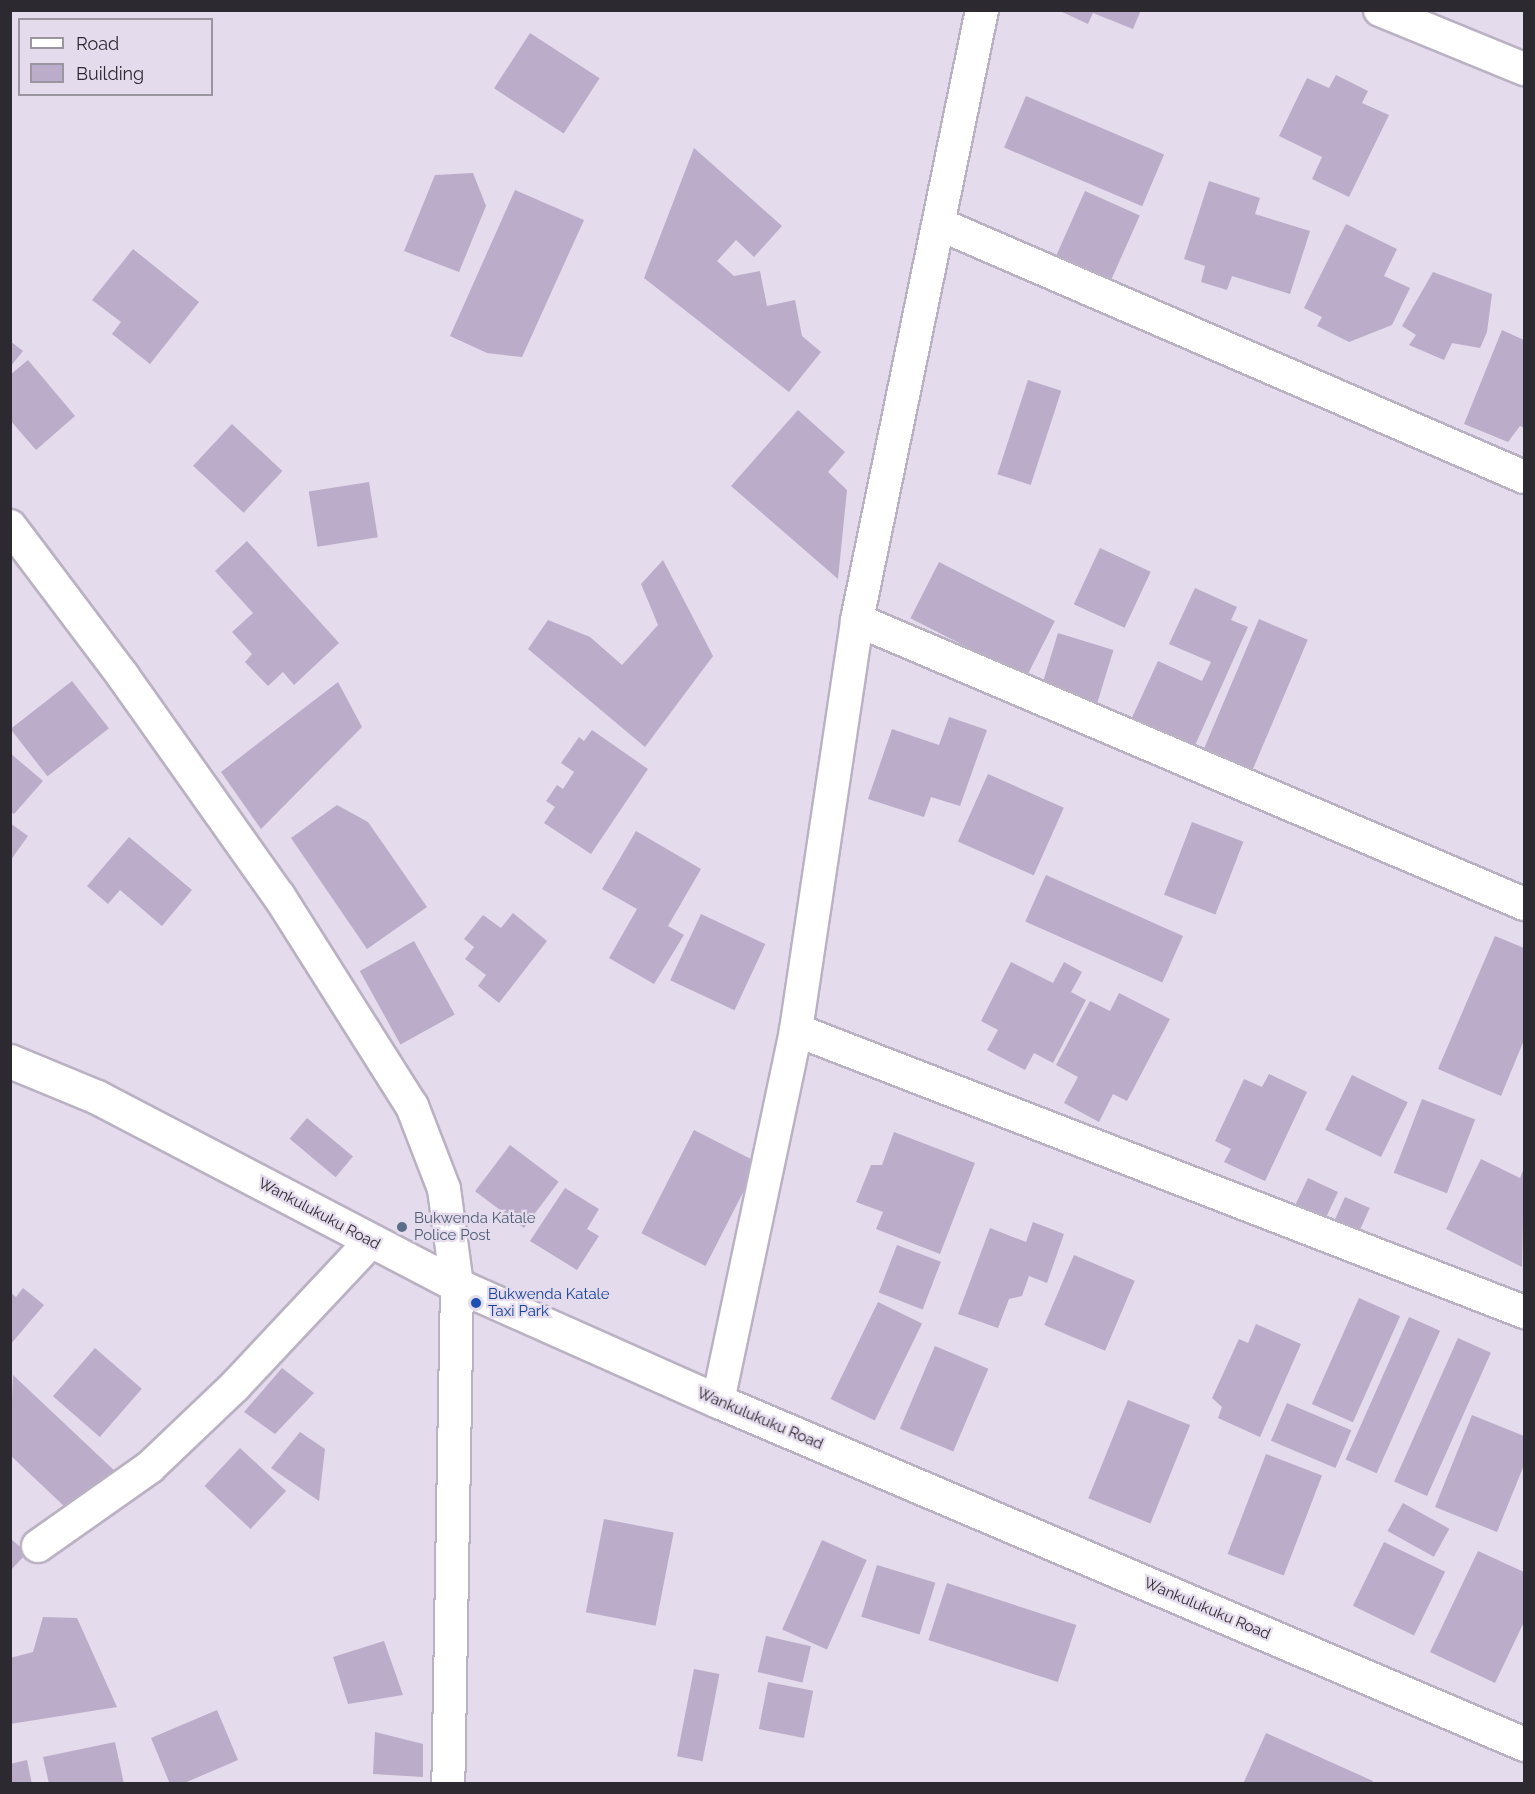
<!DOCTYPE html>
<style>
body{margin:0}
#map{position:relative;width:1535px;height:1794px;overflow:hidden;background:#e4dbec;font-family:Raleway,sans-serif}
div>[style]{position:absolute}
.building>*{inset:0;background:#bbacca;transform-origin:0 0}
.roads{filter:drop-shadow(2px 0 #bab1c3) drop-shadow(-2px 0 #bab1c3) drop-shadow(0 2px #bab1c3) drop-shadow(0 -2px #bab1c3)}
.street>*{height:32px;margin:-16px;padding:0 16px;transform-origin:16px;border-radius:16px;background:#fff}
.secondary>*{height:33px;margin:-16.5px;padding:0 16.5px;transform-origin:16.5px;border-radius:16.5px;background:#fff}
.dots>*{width:16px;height:16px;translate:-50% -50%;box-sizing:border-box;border:3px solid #e4dbec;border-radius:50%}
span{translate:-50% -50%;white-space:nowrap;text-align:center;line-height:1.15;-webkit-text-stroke:4.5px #e4dbec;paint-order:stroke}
.street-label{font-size:15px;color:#2d2930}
.service-label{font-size:15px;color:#4e5e75}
.left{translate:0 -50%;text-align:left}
.transit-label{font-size:15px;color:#164399}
.frame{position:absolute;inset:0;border:12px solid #2d2930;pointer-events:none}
.legend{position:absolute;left:18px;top:18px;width:195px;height:78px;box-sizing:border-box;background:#e4dbec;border:2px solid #9b94a1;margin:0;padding:8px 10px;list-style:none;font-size:18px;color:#2d2930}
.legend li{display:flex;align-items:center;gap:12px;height:30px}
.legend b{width:30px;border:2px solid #9b94a1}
</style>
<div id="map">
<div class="building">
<i style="clip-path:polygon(1058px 10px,1141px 10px,1133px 29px,1093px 13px,1088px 24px)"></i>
<i style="left:530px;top:33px;width:83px;height:66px;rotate:33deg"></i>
<i style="clip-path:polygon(1336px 75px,1368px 91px,1362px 103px,1389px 115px,1349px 197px,1312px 179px,1322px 157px,1279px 136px,1307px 78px,1329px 88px)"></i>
<i style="left:1026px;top:96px;width:150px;height:56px;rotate:23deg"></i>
<i style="clip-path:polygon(694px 148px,782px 226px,754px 257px,736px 240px,717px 261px,734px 276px,760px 271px,767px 306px,795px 300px,802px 336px,821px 352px,789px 392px,644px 278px)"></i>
<i style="clip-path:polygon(473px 173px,486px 206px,459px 272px,404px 251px,435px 175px)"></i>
<i style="clip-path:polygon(1209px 181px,1260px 198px,1255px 214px,1310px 231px,1290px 294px,1232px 276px,1227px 290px,1201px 282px,1205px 266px,1184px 259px)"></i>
<i style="clip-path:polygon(515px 190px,584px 220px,522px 357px,487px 353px,450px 336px)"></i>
<i style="left:1085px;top:191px;width:60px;height:80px;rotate:24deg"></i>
<i style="clip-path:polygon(1346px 224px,1397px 249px,1384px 276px,1410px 288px,1392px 325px,1349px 342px,1317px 326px,1322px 317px,1304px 308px)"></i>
<i style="clip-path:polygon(133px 249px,199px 302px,150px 364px,112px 334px,121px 322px,92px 300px)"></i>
<i style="clip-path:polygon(1433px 272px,1492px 294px,1487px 332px,1480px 348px,1452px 343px,1444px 360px,1409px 345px,1416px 335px,1402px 326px)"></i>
<i style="clip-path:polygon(1502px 330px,1524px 340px,1524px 428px,1520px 426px,1508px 442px,1464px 424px)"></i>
<i style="clip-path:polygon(10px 341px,23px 351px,10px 367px)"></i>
<i style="clip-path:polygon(28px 360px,75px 416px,36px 450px,10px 420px,10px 375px)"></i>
<i style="left:1028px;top:380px;width:35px;height:99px;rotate:18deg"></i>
<i style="clip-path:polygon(798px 410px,845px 452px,828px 472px,847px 490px,838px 579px,731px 486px)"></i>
<i style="left:232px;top:424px;width:69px;height:57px;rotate:43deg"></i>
<i style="left:369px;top:482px;width:56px;height:61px;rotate:81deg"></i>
<i style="clip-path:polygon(247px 541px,339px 643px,294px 685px,283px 672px,268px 686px,245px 662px,252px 654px,232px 632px,253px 613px,215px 571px)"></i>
<i style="left:1100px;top:548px;width:56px;height:62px;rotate:25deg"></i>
<i style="clip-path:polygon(663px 560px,713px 656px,645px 747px,528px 649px,548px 620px,590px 637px,622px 665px,658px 625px,641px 584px)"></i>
<i style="left:939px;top:562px;width:130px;height:63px;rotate:27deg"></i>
<i style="clip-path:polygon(1195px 588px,1237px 607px,1231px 620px,1248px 627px,1192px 752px,1129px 724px,1158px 661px,1202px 681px,1211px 662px,1169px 644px)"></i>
<i style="left:1259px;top:619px;width:53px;height:149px;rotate:23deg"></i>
<i style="left:1058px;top:633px;width:58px;height:55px;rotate:17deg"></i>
<i style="left:72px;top:681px;width:60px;height:78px;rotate:52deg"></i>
<i style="clip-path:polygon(338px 682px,362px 727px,261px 829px,221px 772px)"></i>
<i style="clip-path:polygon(949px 717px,987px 730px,960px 806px,931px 797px,924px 817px,868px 799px,892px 729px,939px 745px)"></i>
<i style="clip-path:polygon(592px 730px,648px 769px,591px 854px,544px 823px,555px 807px,546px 801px,557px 785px,563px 789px,574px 772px,561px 763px,579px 737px,584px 741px)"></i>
<i style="clip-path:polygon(10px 753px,43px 781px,14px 814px,10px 811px)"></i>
<i style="left:988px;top:774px;width:83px;height:74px;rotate:24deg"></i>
<i style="clip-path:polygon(337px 805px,368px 822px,427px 907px,367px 949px,291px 838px)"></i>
<i style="left:1192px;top:822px;width:55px;height:78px;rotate:21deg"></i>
<i style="clip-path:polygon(10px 823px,28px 836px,10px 861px)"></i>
<i style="clip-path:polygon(636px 831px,701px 869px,668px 926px,684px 935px,654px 984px,609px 958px,637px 909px,602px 889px)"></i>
<i style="clip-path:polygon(129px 837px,192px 890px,162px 926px,120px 890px,108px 904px,87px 886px)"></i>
<i style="left:1046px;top:875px;width:150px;height:51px;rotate:24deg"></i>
<i style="clip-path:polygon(513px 913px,547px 941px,499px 1003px,478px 986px,486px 975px,465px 959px,474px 947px,464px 939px,483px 915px,501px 928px)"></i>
<i style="left:701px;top:914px;width:71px;height:73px;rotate:25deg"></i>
<i style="clip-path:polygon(1495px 936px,1524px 948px,1524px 1040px,1501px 1096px,1438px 1069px)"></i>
<i style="left:414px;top:941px;width:84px;height:62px;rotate:61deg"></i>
<i style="clip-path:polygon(1011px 962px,1053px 983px,1064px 962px,1082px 972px,1071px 992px,1086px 1000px,1053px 1063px,1034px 1053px,1025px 1070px,987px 1050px,998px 1030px,981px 1021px)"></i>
<i style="clip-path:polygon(1119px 993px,1170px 1019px,1127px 1101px,1113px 1094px,1099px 1122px,1064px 1103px,1078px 1077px,1056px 1065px,1090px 1001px,1110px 1011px)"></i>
<i style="clip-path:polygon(1269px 1074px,1307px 1092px,1265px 1181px,1224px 1162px,1231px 1149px,1215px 1141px,1244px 1079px,1262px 1087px)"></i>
<i style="left:1352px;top:1075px;width:62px;height:61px;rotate:26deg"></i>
<i style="left:1422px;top:1099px;width:57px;height:79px;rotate:21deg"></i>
<i style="left:307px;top:1118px;width:60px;height:27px;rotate:40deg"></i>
<i style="left:694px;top:1130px;width:72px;height:116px;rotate:27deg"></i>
<i style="clip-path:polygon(894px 1132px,975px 1163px,940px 1254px,876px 1229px,883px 1212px,856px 1202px,871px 1165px,882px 1165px)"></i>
<i style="left:510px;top:1145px;width:61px;height:58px;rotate:37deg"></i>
<i style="clip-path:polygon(1481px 1159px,1520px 1178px,1524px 1168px,1522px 1267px,1446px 1229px)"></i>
<i style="left:1308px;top:1178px;width:33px;height:47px;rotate:25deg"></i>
<i style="clip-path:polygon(565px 1188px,599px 1209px,587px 1229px,599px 1236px,577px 1270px,530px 1241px)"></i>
<i style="left:1345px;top:1197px;width:27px;height:38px;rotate:24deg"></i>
<i style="clip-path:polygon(1033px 1222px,1064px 1234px,1047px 1283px,1029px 1276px,1022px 1296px,1009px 1299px,998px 1328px,958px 1314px,990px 1228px,1026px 1242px)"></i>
<i style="left:897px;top:1245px;width:47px;height:51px;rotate:21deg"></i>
<i style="left:1074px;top:1255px;width:66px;height:76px;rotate:23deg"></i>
<i style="clip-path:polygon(23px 1288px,44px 1305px,10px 1345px,10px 1292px,16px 1297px)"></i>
<i style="left:1359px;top:1298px;width:45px;height:116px;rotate:24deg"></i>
<i style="left:878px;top:1302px;width:49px;height:108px;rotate:26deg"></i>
<i style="left:1409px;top:1317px;width:34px;height:156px;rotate:24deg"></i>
<i style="clip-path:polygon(1256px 1324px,1301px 1344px,1260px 1437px,1218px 1418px,1222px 1407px,1212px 1398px,1239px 1339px,1248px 1343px)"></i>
<i style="left:1458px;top:1338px;width:36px;height:157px;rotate:24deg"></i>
<i style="left:935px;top:1346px;width:58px;height:90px;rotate:23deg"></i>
<i style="left:95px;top:1348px;width:62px;height:64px;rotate:41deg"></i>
<i style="clip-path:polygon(282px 1368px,314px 1393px,275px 1434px,244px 1412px)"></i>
<i style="clip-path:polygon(13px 1375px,118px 1474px,89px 1505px,77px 1498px,64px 1506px,10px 1455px)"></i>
<i style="left:1128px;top:1400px;width:67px;height:106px;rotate:22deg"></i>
<i style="left:1287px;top:1403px;width:70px;height:41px;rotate:23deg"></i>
<i style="clip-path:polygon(1472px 1415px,1524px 1436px,1524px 1465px,1497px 1532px,1435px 1507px)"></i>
<i style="clip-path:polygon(300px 1432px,325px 1449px,319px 1501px,271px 1468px)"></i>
<i style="left:240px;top:1448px;width:63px;height:52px;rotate:43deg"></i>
<i style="left:1266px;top:1454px;width:60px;height:107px;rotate:21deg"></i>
<i style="left:1403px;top:1503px;width:53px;height:32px;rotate:29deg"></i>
<i style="left:604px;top:1519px;width:71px;height:95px;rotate:11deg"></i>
<i style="clip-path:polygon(10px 1538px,27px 1553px,10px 1571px)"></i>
<i style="left:822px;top:1540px;width:49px;height:98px;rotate:24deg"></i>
<i style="left:1384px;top:1542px;width:68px;height:71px;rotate:26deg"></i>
<i style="clip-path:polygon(1478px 1551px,1524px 1572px,1524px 1622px,1495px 1683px,1430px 1652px)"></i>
<i style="left:877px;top:1565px;width:61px;height:54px;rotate:17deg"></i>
<i style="left:947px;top:1583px;width:136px;height:60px;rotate:18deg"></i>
<i style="clip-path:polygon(43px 1617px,77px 1618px,117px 1707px,10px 1724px,10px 1658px,33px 1652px)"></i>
<i style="left:766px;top:1636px;width:46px;height:37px;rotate:13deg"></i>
<i style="clip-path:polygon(384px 1641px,403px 1695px,348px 1704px,333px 1657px)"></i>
<i style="left:694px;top:1669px;width:26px;height:89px;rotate:11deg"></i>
<i style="left:768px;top:1682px;width:46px;height:48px;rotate:11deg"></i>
<i style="clip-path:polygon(217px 1710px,238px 1760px,182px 1784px,170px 1784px,151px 1738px)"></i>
<i style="clip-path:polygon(375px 1732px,423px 1744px,423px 1777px,373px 1774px)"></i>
<i style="clip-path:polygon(1266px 1733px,1373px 1781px,1372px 1784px,1243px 1784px)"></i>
<i style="clip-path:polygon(115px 1742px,124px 1784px,49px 1784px,43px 1757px)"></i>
<i style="clip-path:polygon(27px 1760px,32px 1784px,10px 1784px,10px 1764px)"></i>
</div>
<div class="roads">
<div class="street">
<i style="left:1380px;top:10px;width:156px;rotate:22.3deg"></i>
<i style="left:939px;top:224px;width:637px;rotate:23.39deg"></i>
<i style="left:10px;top:526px;width:188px;rotate:53deg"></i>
<i style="left:123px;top:676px;width:270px;rotate:54.7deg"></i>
<i style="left:279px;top:896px;width:249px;rotate:57.7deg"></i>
<i style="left:412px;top:1106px;width:89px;rotate:68.9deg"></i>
<i style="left:444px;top:1189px;width:97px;rotate:82.3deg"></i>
<i style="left:457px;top:1285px;width:499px;rotate:91deg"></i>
<i style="left:857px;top:620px;width:725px;rotate:23.06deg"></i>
<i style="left:796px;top:1030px;width:781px;rotate:21.17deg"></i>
<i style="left:718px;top:1401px;width:379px;rotate:-78.1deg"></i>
<i style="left:796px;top:1030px;width:415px;rotate:-81.5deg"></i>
<i style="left:857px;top:620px;width:623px;rotate:-78.42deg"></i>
<i style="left:38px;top:1546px;width:137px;rotate:-35.2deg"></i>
<i style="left:150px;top:1467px;width:117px;rotate:-43.6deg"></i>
<i style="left:235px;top:1386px;width:199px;rotate:-46.8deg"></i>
</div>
<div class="secondary">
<i style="left:10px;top:1061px;width:94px;rotate:22.5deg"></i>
<i style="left:97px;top:1097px;width:406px;rotate:27.6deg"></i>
<i style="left:457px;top:1285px;width:286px;rotate:24deg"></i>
<i style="left:718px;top:1401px;width:876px;rotate:23.05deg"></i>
</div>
</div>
<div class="dots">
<i style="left:402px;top:1227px;background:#5c6f8a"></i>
<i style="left:476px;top:1303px;background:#1a4fb4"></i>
</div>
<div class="street-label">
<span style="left:319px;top:1214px;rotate:28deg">Wankulukuku Road</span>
<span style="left:760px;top:1419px;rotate:23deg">Wankulukuku Road</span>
<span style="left:1207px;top:1609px;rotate:23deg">Wankulukuku Road</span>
</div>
<div class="service-label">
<span class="left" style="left:414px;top:1227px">Bukwenda Katale<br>Police Post</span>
</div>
<div class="transit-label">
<span class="left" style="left:488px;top:1303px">Bukwenda Katale<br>Taxi Park</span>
</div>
<div class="frame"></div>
<ul class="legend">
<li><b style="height:8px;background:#fff"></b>Road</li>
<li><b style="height:16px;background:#bbacca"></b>Building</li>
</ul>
</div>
